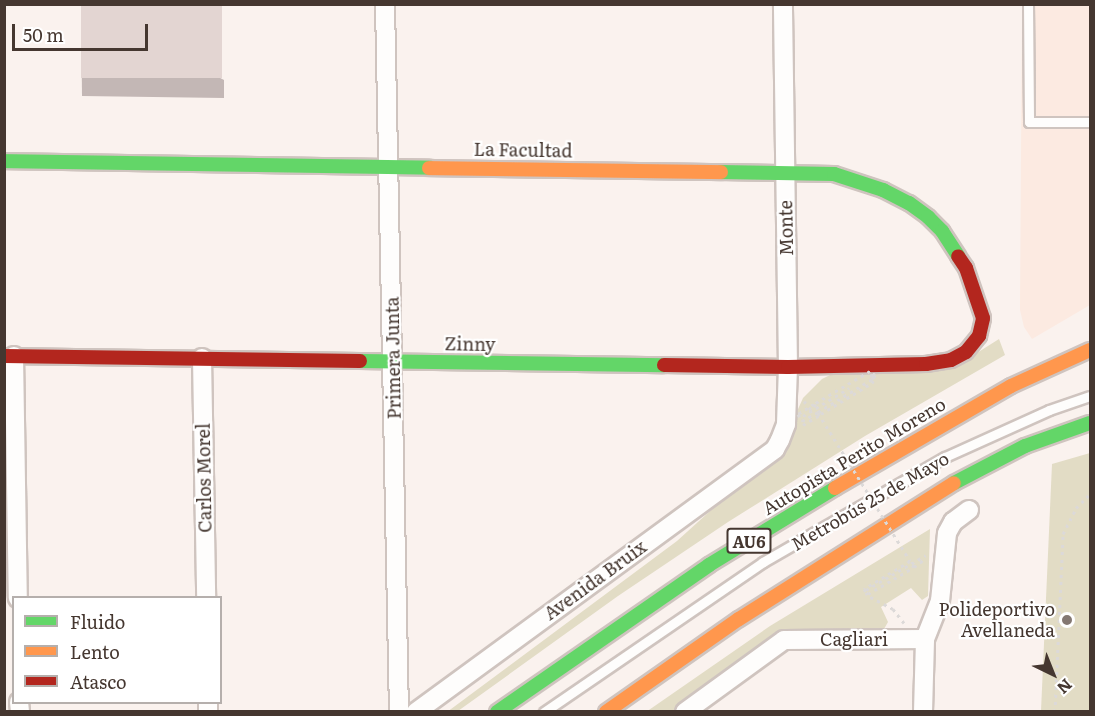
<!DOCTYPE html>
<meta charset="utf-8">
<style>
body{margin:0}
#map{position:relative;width:1095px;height:716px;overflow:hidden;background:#faf2ee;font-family:Literata,serif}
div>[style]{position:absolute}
.built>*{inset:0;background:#fceae1}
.green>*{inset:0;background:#e2dcc5}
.path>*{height:3px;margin-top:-1.5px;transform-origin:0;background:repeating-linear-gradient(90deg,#dcd9d8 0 3px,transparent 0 7.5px)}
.roads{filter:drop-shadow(2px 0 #cfc4bf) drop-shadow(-2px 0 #cfc4bf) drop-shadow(0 2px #cfc4bf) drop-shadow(0 -2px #cfc4bf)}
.lane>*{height:9px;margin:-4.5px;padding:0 4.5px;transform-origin:4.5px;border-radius:4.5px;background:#fefdfc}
.street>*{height:18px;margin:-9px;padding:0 9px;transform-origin:9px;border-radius:9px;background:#fefdfc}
.fast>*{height:14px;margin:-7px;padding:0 7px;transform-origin:7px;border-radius:7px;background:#63d668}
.slow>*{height:14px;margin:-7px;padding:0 7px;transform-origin:7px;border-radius:7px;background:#ff974d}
.jam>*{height:14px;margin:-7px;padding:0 7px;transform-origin:7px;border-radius:7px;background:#b3261e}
.path-bridge>*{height:3px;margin-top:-1.5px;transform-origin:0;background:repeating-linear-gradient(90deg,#dcd9d8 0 3px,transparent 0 7.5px)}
.wall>*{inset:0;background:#c3b7b5}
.building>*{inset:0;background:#e3d5d2;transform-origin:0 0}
.dots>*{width:16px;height:16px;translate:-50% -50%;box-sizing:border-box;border:3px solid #fff;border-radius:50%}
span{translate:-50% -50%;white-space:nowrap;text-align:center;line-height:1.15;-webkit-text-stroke:4.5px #fff;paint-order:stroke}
.shield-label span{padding:2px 4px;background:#fff;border:2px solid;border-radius:4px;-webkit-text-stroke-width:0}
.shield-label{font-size:16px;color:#453730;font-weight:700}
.street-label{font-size:18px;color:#453730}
.poi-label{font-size:18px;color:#453730}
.right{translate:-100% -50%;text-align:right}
.frame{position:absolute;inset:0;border:6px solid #453730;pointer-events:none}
.legend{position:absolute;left:12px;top:596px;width:210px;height:108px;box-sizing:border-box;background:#fff;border:2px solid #b5afac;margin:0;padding:8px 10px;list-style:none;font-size:18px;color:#453730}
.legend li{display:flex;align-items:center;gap:12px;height:30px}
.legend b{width:30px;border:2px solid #b5afac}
.north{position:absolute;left:1023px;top:644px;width:60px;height:60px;-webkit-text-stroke:4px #fff;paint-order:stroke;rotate:137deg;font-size:16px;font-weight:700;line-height:24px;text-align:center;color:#453730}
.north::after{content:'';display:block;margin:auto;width:21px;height:27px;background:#453730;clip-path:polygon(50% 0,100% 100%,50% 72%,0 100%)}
.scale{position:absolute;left:12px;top:24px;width:136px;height:27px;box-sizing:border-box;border:3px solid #453730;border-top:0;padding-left:8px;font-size:18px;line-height:21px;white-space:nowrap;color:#453730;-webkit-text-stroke:4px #fff;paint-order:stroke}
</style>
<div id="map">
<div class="built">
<i style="clip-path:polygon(1022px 5px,1090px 5px,1090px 305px,1032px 339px,1024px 327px,1020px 310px)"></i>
</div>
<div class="green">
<i style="clip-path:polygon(999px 339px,1005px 355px,865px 436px,728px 522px,618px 596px,458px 711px,447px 712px,677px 541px,762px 464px,790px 427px,803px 398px,822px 379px,830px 375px,961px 363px)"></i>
<i style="clip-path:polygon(1090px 453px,1090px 711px,1041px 711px,1052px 464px)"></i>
<i style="clip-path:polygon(930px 529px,928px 596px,922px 600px,911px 588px,881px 607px,888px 622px,884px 629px,781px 631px,674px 711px,646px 712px,770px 626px)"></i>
</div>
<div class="path">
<i style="left:804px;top:401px;width:13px;rotate:51deg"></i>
<i style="left:803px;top:416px;width:54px;rotate:-31.3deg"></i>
<i style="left:803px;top:425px;width:21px;rotate:-31deg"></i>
<i style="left:914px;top:567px;width:15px;rotate:-37deg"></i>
<i style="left:868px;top:594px;width:53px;rotate:-30.4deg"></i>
<i style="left:914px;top:567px;width:5px;rotate:-127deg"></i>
<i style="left:904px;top:623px;width:18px;rotate:-128deg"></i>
<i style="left:893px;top:609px;width:30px;rotate:-152deg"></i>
<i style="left:867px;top:595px;width:5px;rotate:-101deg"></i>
<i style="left:866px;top:590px;width:69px;rotate:-30.3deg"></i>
<i style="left:1055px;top:712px;width:178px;rotate:-87.4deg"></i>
<i style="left:1063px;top:534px;width:29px;rotate:-63deg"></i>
<i style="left:1076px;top:508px;width:20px;rotate:-45deg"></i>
</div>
<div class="roads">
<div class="lane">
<i style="left:1028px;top:4px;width:118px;rotate:89.5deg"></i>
<i style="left:1029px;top:122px;width:61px"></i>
<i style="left:544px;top:712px;width:265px;rotate:-34.4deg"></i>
<i style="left:763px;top:562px;width:210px;rotate:-30deg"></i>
<i style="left:945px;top:457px;width:114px;rotate:-24.3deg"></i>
<i style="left:1049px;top:410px;width:43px;rotate:-18.9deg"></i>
</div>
<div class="street">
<i style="left:385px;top:4px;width:708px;rotate:88.87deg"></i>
<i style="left:14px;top:356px;width:242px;rotate:89.1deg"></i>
<i style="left:202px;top:358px;width:240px;rotate:89deg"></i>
<i style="left:19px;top:702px;width:10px;rotate:84deg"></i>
<i style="left:208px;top:702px;width:10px;rotate:90deg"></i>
<i style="left:416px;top:712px;width:445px;rotate:-36.2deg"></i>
<i style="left:775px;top:449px;width:10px;rotate:-61deg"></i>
<i style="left:780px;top:440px;width:17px;rotate:-69deg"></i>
<i style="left:786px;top:424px;width:57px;rotate:-88deg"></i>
<i style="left:788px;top:367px;width:363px;rotate:-90.8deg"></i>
<i style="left:685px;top:712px;width:122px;rotate:-36deg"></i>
<i style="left:784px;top:640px;width:141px;rotate:-0.4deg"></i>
<i style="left:923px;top:712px;width:73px;rotate:-88.4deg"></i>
<i style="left:925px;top:639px;width:41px;rotate:-68.5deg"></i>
<i style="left:940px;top:601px;width:68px;rotate:-84.1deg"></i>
<i style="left:947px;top:533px;width:13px;rotate:-61deg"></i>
<i style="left:953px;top:522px;width:20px;rotate:-37deg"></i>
</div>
<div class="fast">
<i style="left:4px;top:161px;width:425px;rotate:0.9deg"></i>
<i style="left:721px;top:172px;width:113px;rotate:1deg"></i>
<i style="left:834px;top:174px;width:52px;rotate:18.1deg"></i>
<i style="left:883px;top:190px;width:29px;rotate:27deg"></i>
<i style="left:909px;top:203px;width:24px;rotate:36deg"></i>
<i style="left:928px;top:217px;width:20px;rotate:45deg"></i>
<i style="left:942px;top:231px;width:30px;rotate:57deg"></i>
<i style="left:360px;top:361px;width:304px;rotate:0.8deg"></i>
<i style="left:954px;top:483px;width:80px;rotate:-27.5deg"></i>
<i style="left:1025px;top:446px;width:69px;rotate:-19.5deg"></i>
<i style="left:497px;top:712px;width:258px;rotate:-34.7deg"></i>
<i style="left:709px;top:565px;width:148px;rotate:-31.4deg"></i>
</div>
<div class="slow">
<i style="left:429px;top:168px;width:292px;rotate:0.8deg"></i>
<i style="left:835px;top:488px;width:203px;rotate:-30.1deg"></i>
<i style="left:1011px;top:386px;width:87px;rotate:-24.5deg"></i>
<i style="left:606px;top:712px;width:162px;rotate:-35deg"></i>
<i style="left:739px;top:619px;width:254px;rotate:-32.3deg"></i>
</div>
<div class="jam">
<i style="left:4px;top:356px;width:356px;rotate:0.8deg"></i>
<i style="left:664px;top:365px;width:124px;rotate:0.9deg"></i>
<i style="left:788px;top:367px;width:138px;rotate:-1.2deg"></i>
<i style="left:926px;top:364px;width:25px;rotate:-9deg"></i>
<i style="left:951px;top:360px;width:17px;rotate:-28deg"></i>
<i style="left:966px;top:352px;width:21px;rotate:-51deg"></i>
<i style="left:979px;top:336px;width:18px;rotate:-77deg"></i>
<i style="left:983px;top:318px;width:53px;rotate:-108.8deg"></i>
<i style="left:966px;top:268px;width:14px;rotate:-124deg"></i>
</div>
</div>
<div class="path-bridge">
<i style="left:814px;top:404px;width:19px;rotate:148deg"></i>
<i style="left:798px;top:414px;width:8px;rotate:60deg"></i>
<i style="left:802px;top:421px;width:18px;rotate:-29deg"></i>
<i style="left:818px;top:412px;width:63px;rotate:-31.4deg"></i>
<i style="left:872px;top:379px;width:2px;rotate:-63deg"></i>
<i style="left:873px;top:377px;width:3px;rotate:-45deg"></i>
<i style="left:875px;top:375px;width:6px;rotate:-141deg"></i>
<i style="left:870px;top:371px;width:65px;rotate:149.5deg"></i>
<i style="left:814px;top:404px;width:12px;rotate:55deg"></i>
<i style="left:821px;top:414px;width:60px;rotate:-31.3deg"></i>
<i style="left:872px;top:383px;width:6px;rotate:-59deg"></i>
<i style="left:875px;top:378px;width:4px;rotate:-124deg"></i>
<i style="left:873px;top:375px;width:5px;rotate:169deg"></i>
<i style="left:818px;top:413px;width:174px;rotate:58.1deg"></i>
<i style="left:910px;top:561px;width:54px;rotate:148.7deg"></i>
<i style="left:864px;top:589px;width:6px;rotate:51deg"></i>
</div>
<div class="wall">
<i style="clip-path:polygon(81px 4px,224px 80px,224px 98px,82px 96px)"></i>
</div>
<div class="building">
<i style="left:81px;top:4px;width:141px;height:74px"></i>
</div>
<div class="dots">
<i style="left:1067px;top:620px;background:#847872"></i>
</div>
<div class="shield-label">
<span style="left:749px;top:541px">AU6</span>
</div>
<div class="street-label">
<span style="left:523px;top:150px;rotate:1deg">La Facultad</span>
<span style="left:786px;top:228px;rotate:-91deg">Monte</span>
<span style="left:470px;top:344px;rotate:1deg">Zinny</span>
<span style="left:393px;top:358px;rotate:-91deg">Primera Junta</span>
<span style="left:854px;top:456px;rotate:-31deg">Autopista Perito Moreno</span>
<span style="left:204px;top:478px;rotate:-91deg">Carlos Morel</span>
<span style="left:870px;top:501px;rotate:-30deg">Metrobús 25 de Mayo</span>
<span style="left:595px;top:580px;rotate:-36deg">Avenida Bruix</span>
<span style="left:854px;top:639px">Cagliari</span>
</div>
<div class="poi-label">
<span class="right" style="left:1055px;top:620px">Polideportivo<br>Avellaneda</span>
</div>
<div class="frame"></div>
<ul class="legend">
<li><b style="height:8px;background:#63d668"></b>Fluido</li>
<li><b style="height:8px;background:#ff974d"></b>Lento</li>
<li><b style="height:8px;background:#b3261e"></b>Atasco</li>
</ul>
<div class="north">N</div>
<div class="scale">50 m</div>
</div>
